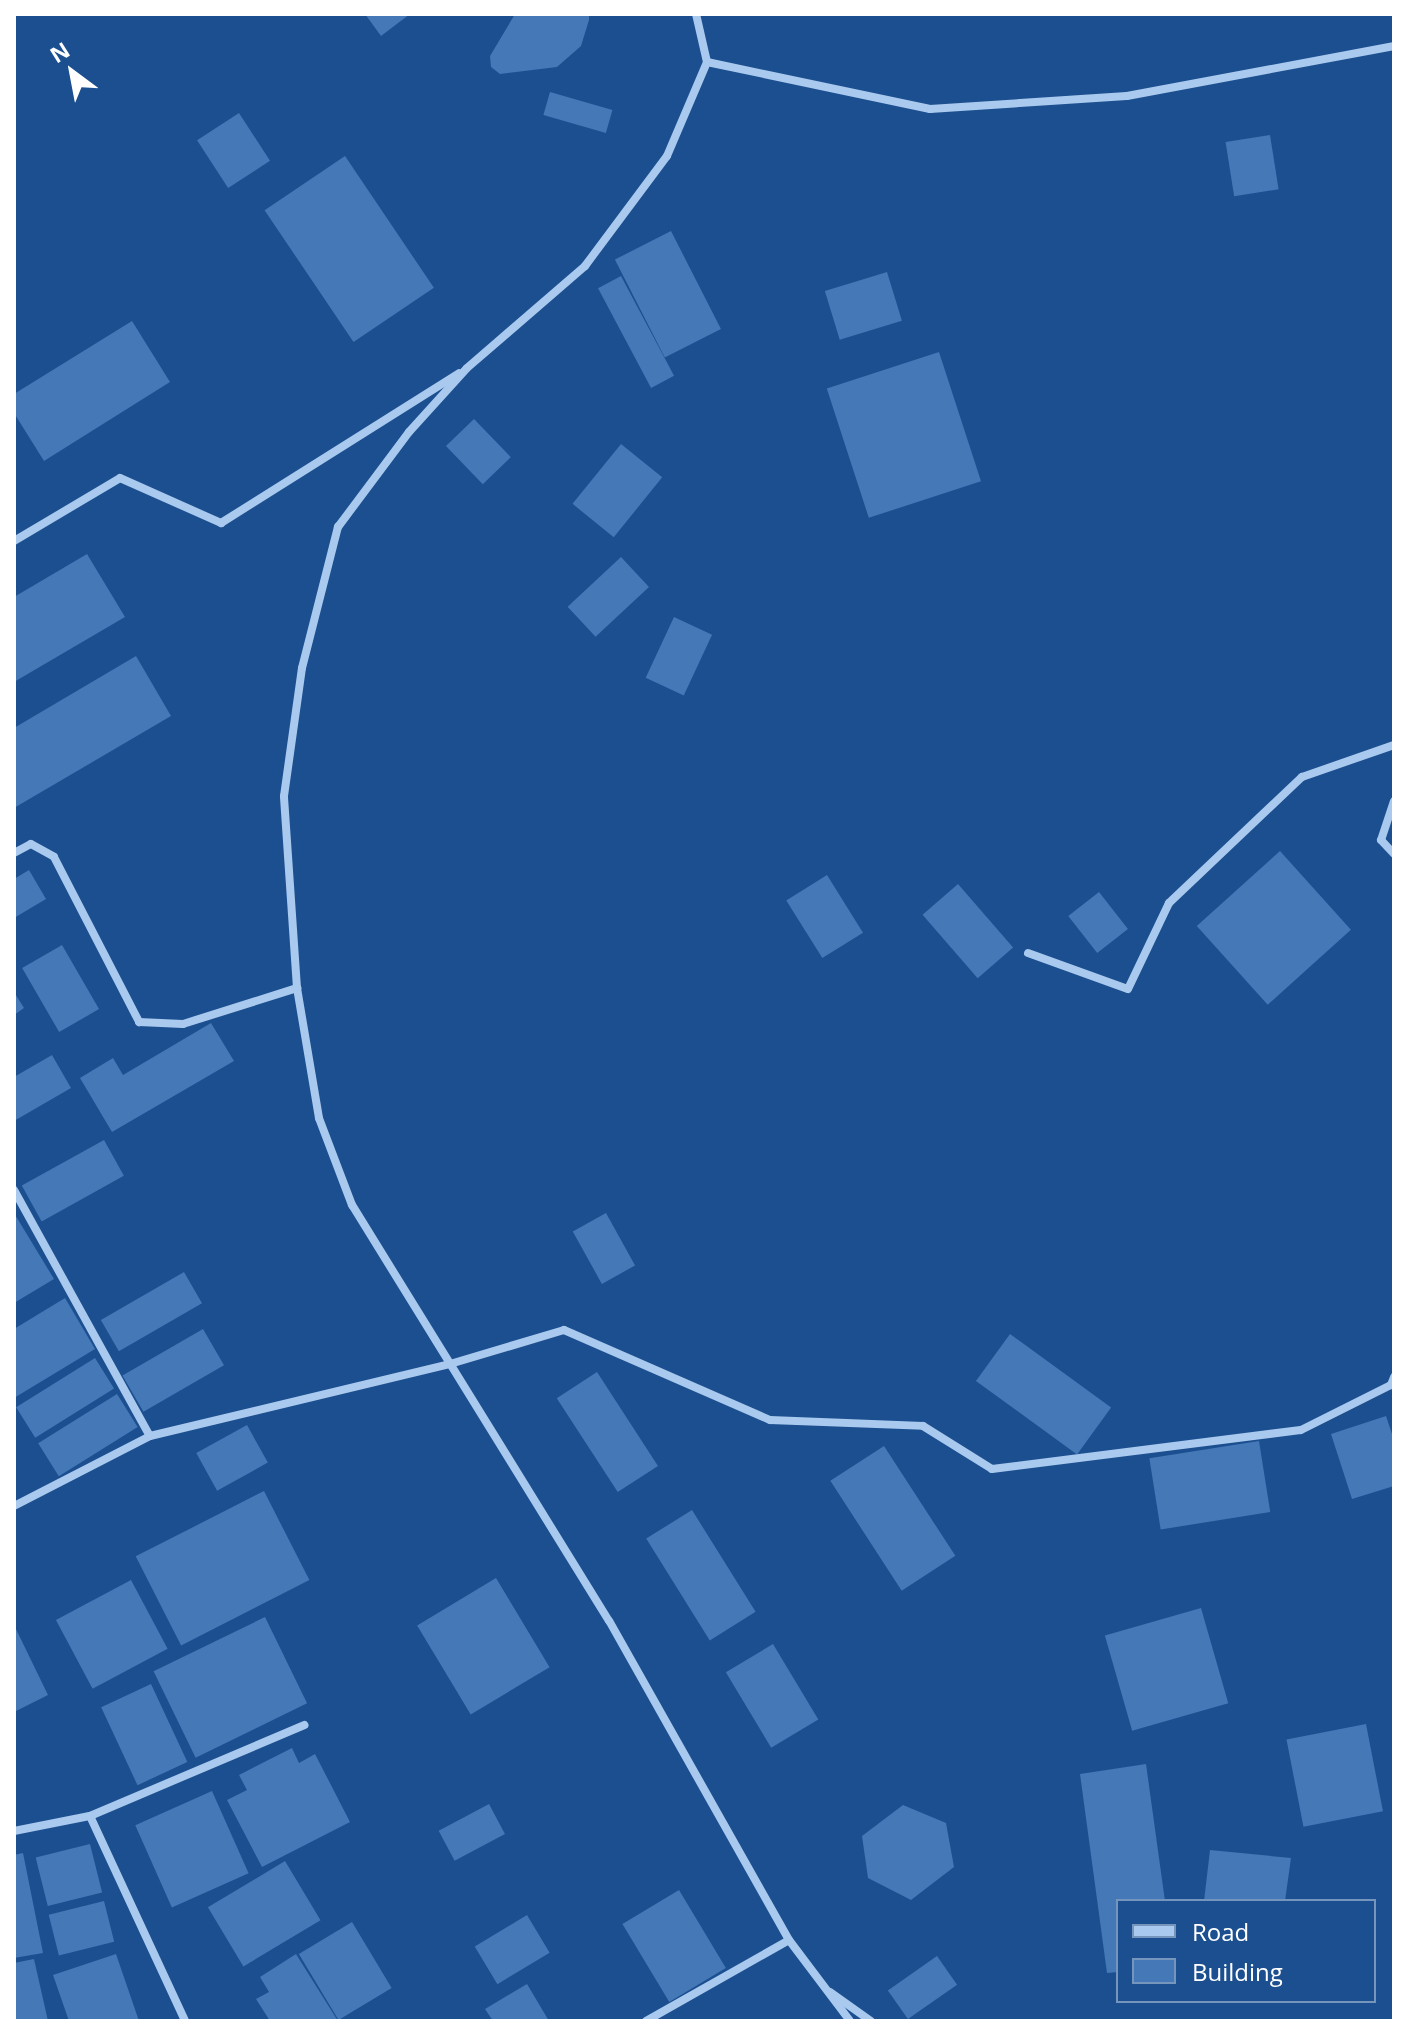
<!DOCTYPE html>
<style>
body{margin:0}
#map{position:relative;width:1408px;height:2035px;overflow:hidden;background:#1b4f8f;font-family:"Open Sans",sans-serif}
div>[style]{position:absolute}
.building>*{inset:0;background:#4478b7;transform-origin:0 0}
.street>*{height:8px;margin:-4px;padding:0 4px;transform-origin:4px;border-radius:4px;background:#a9c9ee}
span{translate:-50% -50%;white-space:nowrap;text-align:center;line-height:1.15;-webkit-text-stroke:6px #1b4f8f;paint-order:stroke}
.frame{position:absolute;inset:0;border:16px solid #fff;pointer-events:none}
.legend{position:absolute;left:1116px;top:1899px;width:260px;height:104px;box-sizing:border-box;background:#1b4f8f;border:2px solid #7695bc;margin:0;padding:10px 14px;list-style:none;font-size:24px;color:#fff}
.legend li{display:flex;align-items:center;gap:16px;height:40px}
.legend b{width:40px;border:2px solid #7695bc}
.north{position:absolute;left:32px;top:32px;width:80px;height:80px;-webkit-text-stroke:6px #1b4f8f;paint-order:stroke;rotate:328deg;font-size:22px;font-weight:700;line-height:32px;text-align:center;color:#fff}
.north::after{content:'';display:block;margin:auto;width:28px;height:36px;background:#fff;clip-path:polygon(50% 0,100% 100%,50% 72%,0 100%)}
</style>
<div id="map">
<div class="building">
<i style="clip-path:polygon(365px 14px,410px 14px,381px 36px)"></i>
<i style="clip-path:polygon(515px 14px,589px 14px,589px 20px,581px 46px,557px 67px,500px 74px,491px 67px,490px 56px)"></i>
<i style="left:550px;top:92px;width:65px;height:24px;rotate:16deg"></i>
<i style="left:239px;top:113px;width:57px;height:50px;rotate:57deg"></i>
<i style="left:1270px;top:135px;width:55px;height:45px;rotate:81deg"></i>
<i style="left:345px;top:156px;width:159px;height:97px;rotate:56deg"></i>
<i style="left:671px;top:231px;width:110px;height:63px;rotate:63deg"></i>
<i style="left:887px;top:272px;width:51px;height:65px;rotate:73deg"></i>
<i style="left:621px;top:276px;width:113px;height:26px;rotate:62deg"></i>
<i style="clip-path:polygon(132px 321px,170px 382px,44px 461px,14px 413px,14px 394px)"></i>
<i style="left:939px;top:352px;width:136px;height:118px;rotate:72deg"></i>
<i style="left:474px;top:419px;width:53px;height:39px;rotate:46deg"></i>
<i style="left:621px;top:444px;width:53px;height:77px;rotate:39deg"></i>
<i style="clip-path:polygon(87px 554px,125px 617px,14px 682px,14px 597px)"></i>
<i style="left:621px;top:557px;width:41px;height:73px;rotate:47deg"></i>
<i style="left:674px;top:617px;width:42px;height:67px;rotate:25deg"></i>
<i style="clip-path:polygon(136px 656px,171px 716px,14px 808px,14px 728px)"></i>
<i style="left:1280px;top:851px;width:106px;height:112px;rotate:48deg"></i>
<i style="clip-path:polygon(29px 870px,46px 899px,14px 918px,14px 879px)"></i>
<i style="left:827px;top:875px;width:68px;height:48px;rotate:58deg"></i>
<i style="left:958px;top:884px;width:84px;height:47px;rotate:49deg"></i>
<i style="left:1099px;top:892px;width:47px;height:39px;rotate:52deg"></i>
<i style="left:62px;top:945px;width:74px;height:46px;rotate:60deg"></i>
<i style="clip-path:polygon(14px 992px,24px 1008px,14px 1015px)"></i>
<i style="clip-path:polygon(211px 1023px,234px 1061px,112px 1132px,80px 1078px,113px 1058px,123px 1075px)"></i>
<i style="clip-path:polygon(52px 1055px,71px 1088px,14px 1121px,14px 1077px)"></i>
<i style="left:104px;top:1140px;width:41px;height:94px;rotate:61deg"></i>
<i style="clip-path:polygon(14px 1213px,54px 1279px,14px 1303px)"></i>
<i style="left:606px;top:1213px;width:60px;height:38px;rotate:61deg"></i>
<i style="left:184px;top:1272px;width:36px;height:96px;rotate:60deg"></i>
<i style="clip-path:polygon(65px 1298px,95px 1349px,14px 1398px,14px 1329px)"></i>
<i style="left:203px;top:1329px;width:42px;height:93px;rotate:60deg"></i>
<i style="left:1010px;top:1334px;width:125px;height:58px;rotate:36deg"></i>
<i style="left:95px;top:1358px;width:36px;height:93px;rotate:58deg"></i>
<i style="left:597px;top:1372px;width:112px;height:48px;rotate:57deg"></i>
<i style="left:117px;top:1394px;width:39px;height:93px;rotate:58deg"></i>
<i style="clip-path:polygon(1386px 1416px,1394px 1440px,1394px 1486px,1352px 1499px,1331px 1434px)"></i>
<i style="left:247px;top:1425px;width:43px;height:58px;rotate:61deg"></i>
<i style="left:1259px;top:1441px;width:72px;height:111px;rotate:81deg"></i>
<i style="left:884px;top:1446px;width:131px;height:64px;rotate:57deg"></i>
<i style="left:264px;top:1491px;width:100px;height:144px;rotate:63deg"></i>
<i style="left:692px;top:1510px;width:120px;height:54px;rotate:58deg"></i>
<i style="left:496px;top:1578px;width:104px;height:92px;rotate:59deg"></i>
<i style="left:131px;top:1580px;width:78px;height:85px;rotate:62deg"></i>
<i style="left:1201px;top:1608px;width:99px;height:100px;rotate:74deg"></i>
<i style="left:265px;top:1617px;width:96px;height:124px;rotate:64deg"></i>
<i style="clip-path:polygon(14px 1625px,48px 1695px,14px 1712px)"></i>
<i style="left:773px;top:1644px;width:88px;height:55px;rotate:59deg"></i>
<i style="left:151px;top:1684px;width:86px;height:55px;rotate:65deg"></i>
<i style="left:1366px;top:1724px;width:89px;height:81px;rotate:79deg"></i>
<i style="clip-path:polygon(292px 1748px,299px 1763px,315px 1754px,350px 1822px,262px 1867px,227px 1800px,247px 1790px,239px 1775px)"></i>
<i style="clip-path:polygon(1146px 1764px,1165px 1901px,1118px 1901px,1118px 1972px,1107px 1973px,1080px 1774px)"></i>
<i style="left:212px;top:1791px;width:90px;height:84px;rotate:66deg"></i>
<i style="left:489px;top:1804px;width:34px;height:57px;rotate:62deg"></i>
<i style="clip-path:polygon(903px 1805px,946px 1823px,954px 1867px,911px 1900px,868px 1878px,862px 1836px)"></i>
<i style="left:90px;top:1844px;width:50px;height:56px;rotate:76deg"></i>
<i style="clip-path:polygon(1210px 1850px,1291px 1858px,1285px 1901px,1204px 1901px)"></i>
<i style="clip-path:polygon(23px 1853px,43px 1953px,14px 1958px,14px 1855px)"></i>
<i style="left:285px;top:1861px;width:69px;height:90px;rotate:59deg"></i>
<i style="left:679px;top:1890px;width:91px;height:66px;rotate:59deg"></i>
<i style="left:104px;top:1901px;width:42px;height:57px;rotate:76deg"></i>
<i style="left:527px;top:1915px;width:44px;height:61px;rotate:59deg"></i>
<i style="left:352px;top:1922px;width:77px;height:62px;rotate:59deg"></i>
<i style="clip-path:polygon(116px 1954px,139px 2021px,69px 2021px,53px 1975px)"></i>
<i style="clip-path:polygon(296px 1954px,338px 2021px,270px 2021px,256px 1999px,269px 1992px,260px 1977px)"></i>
<i style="left:937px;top:1956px;width:35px;height:60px;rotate:55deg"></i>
<i style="clip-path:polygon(34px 1959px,48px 2021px,14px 2021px,14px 1963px)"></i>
<i style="clip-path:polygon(527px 1984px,549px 2021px,493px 2021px,485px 2009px)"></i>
</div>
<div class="street">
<i style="left:707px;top:62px;width:228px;rotate:11.9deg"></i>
<i style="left:930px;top:109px;width:197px;rotate:-3.8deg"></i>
<i style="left:1127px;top:96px;width:272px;rotate:-10.6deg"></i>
<i style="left:14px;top:541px;width:123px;rotate:-30.7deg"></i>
<i style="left:120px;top:478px;width:111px;rotate:24deg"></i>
<i style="left:221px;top:523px;width:281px;rotate:-32.2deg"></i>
<i style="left:1394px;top:801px;width:41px;rotate:108.4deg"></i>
<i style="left:1381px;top:840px;width:19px;rotate:47deg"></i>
<i style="left:14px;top:853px;width:19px;rotate:-28deg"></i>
<i style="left:31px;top:844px;width:26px;rotate:29deg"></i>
<i style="left:54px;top:857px;width:186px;rotate:62.7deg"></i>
<i style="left:139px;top:1022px;width:44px;rotate:2.6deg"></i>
<i style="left:183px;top:1024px;width:120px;rotate:-17.5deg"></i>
<i style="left:1028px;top:953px;width:106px;rotate:19.8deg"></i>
<i style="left:1128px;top:989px;width:95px;rotate:-64.5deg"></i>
<i style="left:1169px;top:903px;width:183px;rotate:-43.5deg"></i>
<i style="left:1302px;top:777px;width:97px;rotate:-19.2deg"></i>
<i style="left:14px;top:1190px;width:281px;rotate:61.1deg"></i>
<i style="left:14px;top:1506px;width:153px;rotate:-27.2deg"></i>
<i style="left:150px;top:1436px;width:309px;rotate:-13.5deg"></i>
<i style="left:450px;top:1364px;width:119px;rotate:-16.6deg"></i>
<i style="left:564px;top:1330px;width:225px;rotate:23.6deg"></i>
<i style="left:770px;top:1420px;width:153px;rotate:2.2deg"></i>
<i style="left:923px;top:1426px;width:81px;rotate:31.9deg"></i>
<i style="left:992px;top:1469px;width:311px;rotate:-7.2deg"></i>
<i style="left:1301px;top:1430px;width:101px;rotate:-26.6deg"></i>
<i style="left:1391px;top:1385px;width:9px;rotate:-69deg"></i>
<i style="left:90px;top:1816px;width:233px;rotate:-23deg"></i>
<i style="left:14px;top:1831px;width:77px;rotate:-11.2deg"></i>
<i style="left:90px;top:1816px;width:226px;rotate:65.1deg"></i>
<i style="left:789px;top:1940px;width:101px;rotate:53deg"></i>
<i style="left:830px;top:1992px;width:50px;rotate:35.3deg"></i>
<i style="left:646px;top:2021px;width:164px;rotate:-29.5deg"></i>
<i style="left:789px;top:1940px;width:366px;rotate:-119.4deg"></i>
<i style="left:609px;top:1621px;width:489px;rotate:-121.7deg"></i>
<i style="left:352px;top:1205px;width:93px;rotate:-110.8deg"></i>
<i style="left:319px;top:1118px;width:132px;rotate:-99.6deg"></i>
<i style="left:297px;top:988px;width:192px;rotate:-93.9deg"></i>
<i style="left:284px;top:796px;width:129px;rotate:-82deg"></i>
<i style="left:302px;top:668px;width:146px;rotate:-75.7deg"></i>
<i style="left:338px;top:527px;width:119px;rotate:-53.2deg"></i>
<i style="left:409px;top:432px;width:86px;rotate:-47.8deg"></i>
<i style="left:467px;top:368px;width:156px;rotate:-40.8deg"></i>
<i style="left:585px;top:266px;width:137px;rotate:-53.3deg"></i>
<i style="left:667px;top:156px;width:102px;rotate:-66.9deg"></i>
<i style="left:707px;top:62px;width:49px;rotate:-102.9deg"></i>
</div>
<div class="frame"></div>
<ul class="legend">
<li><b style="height:10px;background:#a9c9ee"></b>Road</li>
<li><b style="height:22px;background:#4478b7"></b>Building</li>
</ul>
<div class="north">N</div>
</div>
